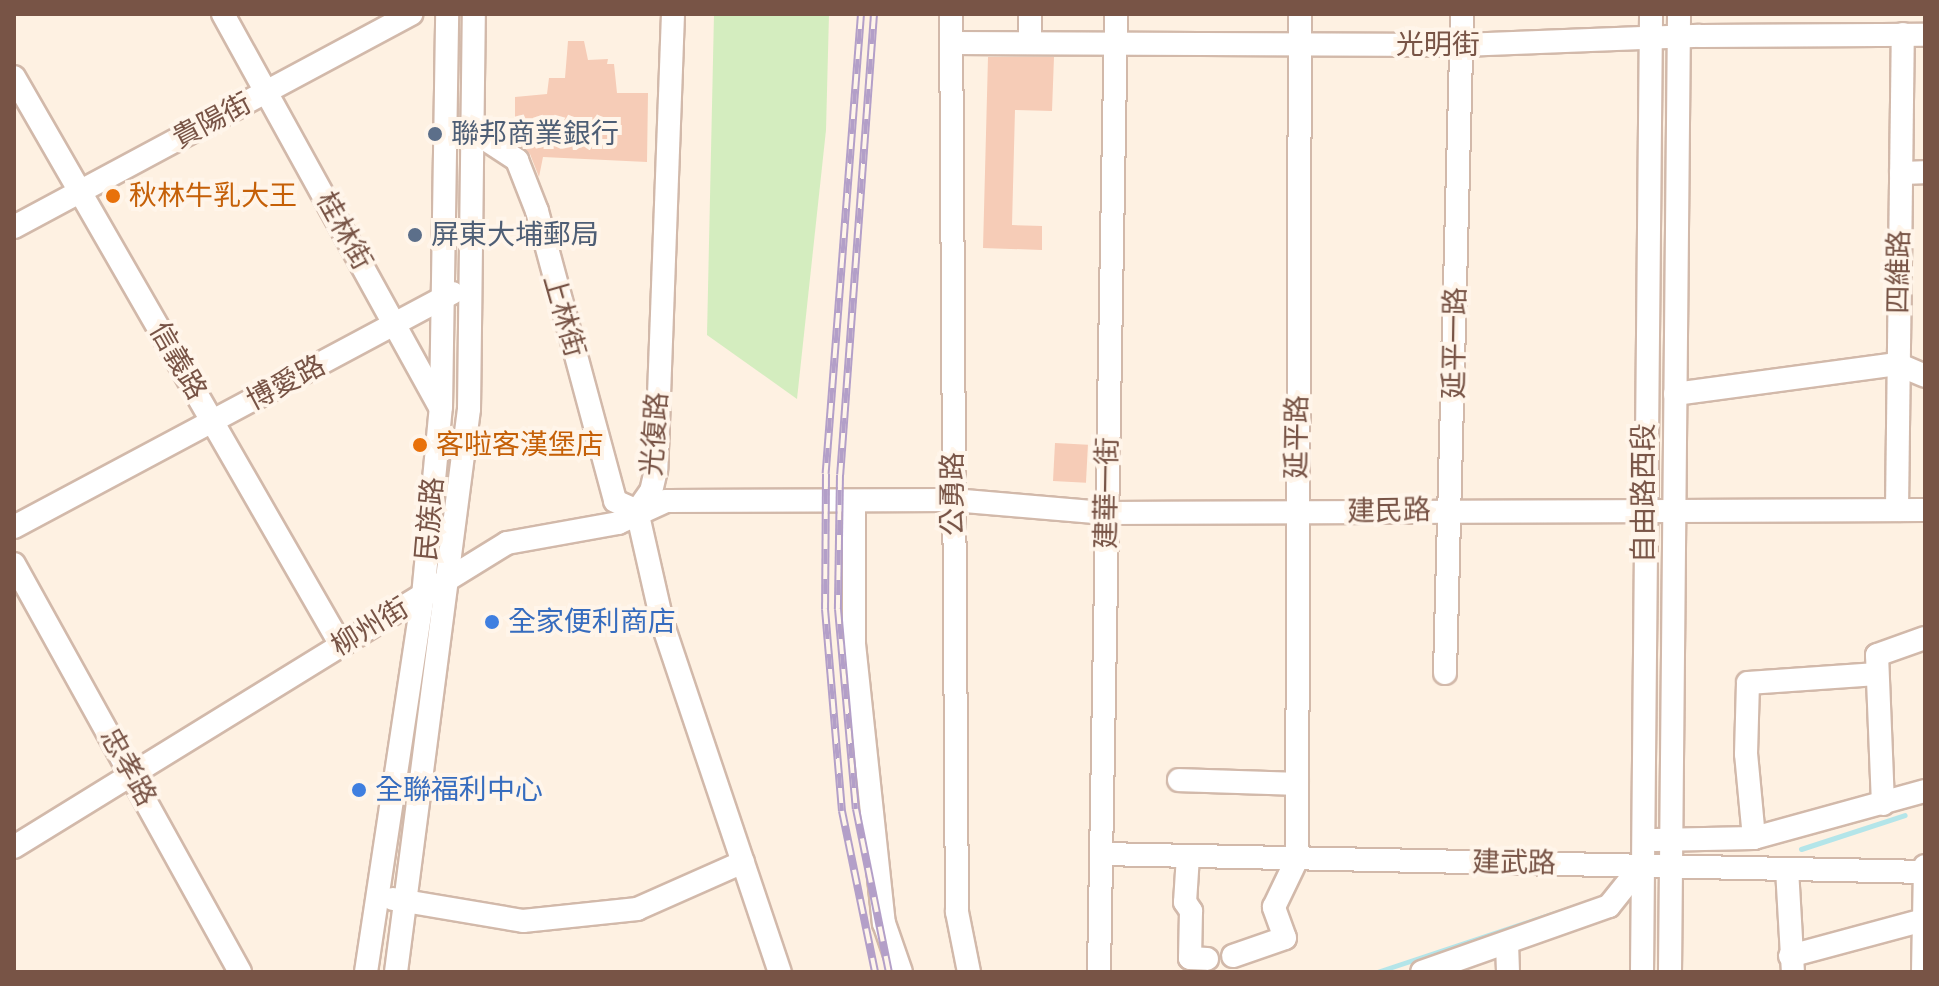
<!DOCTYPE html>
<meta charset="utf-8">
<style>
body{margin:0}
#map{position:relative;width:1939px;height:986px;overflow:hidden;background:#fef1e2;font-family:Arial,"Noto Sans TC",sans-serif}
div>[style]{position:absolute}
.green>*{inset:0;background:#d4edbf}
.stream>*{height:5px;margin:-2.5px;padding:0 2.5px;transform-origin:2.5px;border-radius:2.5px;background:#b4e5e9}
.building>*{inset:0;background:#f6ccb7;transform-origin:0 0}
.roads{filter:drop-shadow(2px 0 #d2b9aa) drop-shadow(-2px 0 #d2b9aa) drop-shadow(0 2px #d2b9aa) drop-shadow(0 -2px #d2b9aa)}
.minor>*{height:22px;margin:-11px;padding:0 11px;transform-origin:11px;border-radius:11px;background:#fff}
.rail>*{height:8px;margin-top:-4px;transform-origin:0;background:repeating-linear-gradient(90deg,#fff5ea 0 15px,#b39fc8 0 30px);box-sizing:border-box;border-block:2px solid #b39fc8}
.dots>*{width:22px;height:22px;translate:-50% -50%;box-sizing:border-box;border:4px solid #fff5ea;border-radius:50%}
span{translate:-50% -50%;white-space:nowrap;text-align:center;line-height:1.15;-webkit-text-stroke:8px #fff5ea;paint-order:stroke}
.street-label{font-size:28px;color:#785446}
.service-label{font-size:28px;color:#4e5e75}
.left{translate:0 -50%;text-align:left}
.food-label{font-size:28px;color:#c56008}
.shop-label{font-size:28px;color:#366cbe}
.frame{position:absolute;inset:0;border:16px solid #785446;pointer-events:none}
</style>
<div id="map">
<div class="green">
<i style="clip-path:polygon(714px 14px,829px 14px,826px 130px,797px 399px,707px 335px)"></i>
</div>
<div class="stream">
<i style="left:1801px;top:849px;width:109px;rotate:-18.1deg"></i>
<i style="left:1377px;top:972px;width:215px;rotate:-18.4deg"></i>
</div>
<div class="building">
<i style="clip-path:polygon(568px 41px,584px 41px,588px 60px,608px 59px,607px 64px,614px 64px,617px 93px,648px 93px,647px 162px,543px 157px,539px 177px,530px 154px,515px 142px,515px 97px,547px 94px,549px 78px,565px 78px)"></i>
<i style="clip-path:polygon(988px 57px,1054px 57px,1052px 111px,1015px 110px,1012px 225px,1042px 226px,1042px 250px,983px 248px)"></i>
<i style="left:1055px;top:443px;width:33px;height:38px;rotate:3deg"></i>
</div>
<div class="roads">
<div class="minor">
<i style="left:223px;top:14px;width:447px;rotate:61.1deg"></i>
<i style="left:673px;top:14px;width:456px;rotate:92.1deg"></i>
<i style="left:656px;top:470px;width:22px;rotate:103deg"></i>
<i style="left:651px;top:491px;width:24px;rotate:125deg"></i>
<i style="left:637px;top:511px;width:117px;rotate:77.2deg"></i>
<i style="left:663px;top:625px;width:366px;rotate:71.4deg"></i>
<i style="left:951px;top:14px;width:898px;rotate:89.62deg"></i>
<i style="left:957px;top:912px;width:61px;rotate:78.7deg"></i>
<i style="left:1030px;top:14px;width:28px;rotate:90deg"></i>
<i style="left:951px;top:43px;width:511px;rotate:0.22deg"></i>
<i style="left:1462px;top:45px;width:238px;rotate:-2.2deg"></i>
<i style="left:1700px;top:36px;width:225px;rotate:-0.3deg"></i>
<i style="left:14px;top:77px;width:655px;rotate:60.07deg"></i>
<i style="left:473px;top:131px;width:53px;rotate:33.4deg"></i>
<i style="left:517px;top:160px;width:55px;rotate:68.6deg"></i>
<i style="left:537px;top:211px;width:300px;rotate:74.9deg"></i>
<i style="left:615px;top:501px;width:24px;rotate:24deg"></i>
<i style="left:1901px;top:173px;width:24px;rotate:-2deg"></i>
<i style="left:14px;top:227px;width:451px;rotate:-28.2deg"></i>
<i style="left:1675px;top:394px;width:224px;rotate:-7.7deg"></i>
<i style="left:1897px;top:364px;width:30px;rotate:23deg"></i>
<i style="left:854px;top:501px;width:143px;rotate:90deg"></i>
<i style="left:854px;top:644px;width:281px;rotate:83.9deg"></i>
<i style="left:884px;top:923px;width:52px;rotate:70.9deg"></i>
<i style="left:1897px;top:510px;width:476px;rotate:-89.3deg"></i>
<i style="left:14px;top:527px;width:497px;rotate:-28.1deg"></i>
<i style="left:14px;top:564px;width:466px;rotate:61deg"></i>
<i style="left:1445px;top:673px;width:659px;rotate:-88.52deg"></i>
<i style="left:1179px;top:780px;width:118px;rotate:1.9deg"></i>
<i style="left:1883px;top:804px;width:149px;rotate:-92.3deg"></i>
<i style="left:1877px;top:655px;width:51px;rotate:-19.5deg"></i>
<i style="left:1754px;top:838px;width:84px;rotate:-95.4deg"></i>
<i style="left:1746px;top:754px;width:71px;rotate:-88.4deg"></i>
<i style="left:1748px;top:683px;width:129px;rotate:-4deg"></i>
<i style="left:1655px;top:840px;width:99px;rotate:-1.2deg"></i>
<i style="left:1754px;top:838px;width:177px;rotate:-15.4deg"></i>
<i style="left:14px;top:847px;width:579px;rotate:-31.66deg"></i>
<i style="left:507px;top:543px;width:113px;rotate:-10.2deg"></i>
<i style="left:618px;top:523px;width:53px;rotate:-24.6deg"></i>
<i style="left:666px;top:501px;width:287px;rotate:-0.2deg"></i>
<i style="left:953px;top:500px;width:154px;rotate:4.9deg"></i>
<i style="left:1106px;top:513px;width:819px;rotate:-0.21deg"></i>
<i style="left:1102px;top:854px;width:823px;rotate:1.25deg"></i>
<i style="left:1188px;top:856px;width:46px;rotate:93.7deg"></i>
<i style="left:1185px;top:902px;width:11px;rotate:56deg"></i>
<i style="left:1191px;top:911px;width:47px;rotate:91.2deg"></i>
<i style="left:1190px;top:958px;width:17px;rotate:3deg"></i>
<i style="left:1787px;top:869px;width:103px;rotate:86.7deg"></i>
<i style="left:393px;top:899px;width:132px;rotate:9.6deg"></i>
<i style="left:523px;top:921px;width:115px;rotate:-6deg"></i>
<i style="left:637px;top:909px;width:116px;rotate:-23.9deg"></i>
<i style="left:1507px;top:943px;width:29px;rotate:88deg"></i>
<i style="left:1233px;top:956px;width:55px;rotate:-19.1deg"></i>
<i style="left:1285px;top:938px;width:33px;rotate:-110deg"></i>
<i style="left:1274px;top:907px;width:53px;rotate:-64.4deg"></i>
<i style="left:1297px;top:859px;width:845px;rotate:-89.8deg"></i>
<i style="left:1790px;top:956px;width:138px;rotate:-15.1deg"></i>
<i style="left:366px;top:972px;width:380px;rotate:-81.4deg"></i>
<i style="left:423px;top:596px;width:190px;rotate:-84.6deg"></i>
<i style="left:441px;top:407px;width:393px;rotate:-89.1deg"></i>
<i style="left:396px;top:972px;width:568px;rotate:-82.61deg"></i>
<i style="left:469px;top:409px;width:395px;rotate:-89.3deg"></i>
<i style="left:1099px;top:972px;width:958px;rotate:-88.98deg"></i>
<i style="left:1422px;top:972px;width:198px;rotate:-19.4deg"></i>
<i style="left:1609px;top:906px;width:51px;rotate:-51.3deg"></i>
<i style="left:1642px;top:972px;width:958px;rotate:-89.46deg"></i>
<i style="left:1670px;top:972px;width:958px;rotate:-89.46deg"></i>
<i style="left:1923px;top:972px;width:106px;rotate:-88.9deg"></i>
</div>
</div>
<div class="rail">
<i style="left:861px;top:14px;width:461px;rotate:94.4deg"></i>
<i style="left:826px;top:474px;width:135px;rotate:90.4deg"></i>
<i style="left:825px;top:609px;width:203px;rotate:85.2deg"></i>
<i style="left:842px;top:811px;width:164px;rotate:78.4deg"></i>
<i style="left:874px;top:14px;width:462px;rotate:94.2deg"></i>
<i style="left:840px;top:475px;width:134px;rotate:90.9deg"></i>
<i style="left:838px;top:609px;width:201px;rotate:84.9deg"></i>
<i style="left:856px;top:809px;width:166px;rotate:78.6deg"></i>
</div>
<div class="dots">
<i style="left:435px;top:134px;background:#5c6f8a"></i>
<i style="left:113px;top:196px;background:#e8710a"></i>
<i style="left:415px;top:235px;background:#5c6f8a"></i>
<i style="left:420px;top:445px;background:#e8710a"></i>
<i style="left:492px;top:622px;background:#3f7fe0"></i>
<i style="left:359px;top:790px;background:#3f7fe0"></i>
</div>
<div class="street-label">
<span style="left:1438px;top:45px">光明街</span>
<span style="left:212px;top:121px;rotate:-28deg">貴陽街</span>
<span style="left:344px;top:231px;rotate:61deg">桂林街</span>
<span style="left:1899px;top:272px;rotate:-89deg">四維路</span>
<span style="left:564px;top:316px;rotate:74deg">上林街</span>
<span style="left:1455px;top:343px;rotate:-89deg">延平一路</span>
<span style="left:178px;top:361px;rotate:60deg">信義路</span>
<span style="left:286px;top:383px;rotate:-28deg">博愛路</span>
<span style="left:655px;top:434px;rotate:-86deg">光復路</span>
<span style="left:1297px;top:437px;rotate:-89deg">延平路</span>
<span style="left:1107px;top:493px;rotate:-89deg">建華一街</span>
<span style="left:1644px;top:493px;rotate:-90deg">自由路西段</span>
<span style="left:953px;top:494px;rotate:-90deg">公勇路</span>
<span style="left:1389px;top:511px;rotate:-1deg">建民路</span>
<span style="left:430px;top:519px;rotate:-85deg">民族路</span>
<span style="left:370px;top:627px;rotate:-31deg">柳州街</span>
<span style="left:128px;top:767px;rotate:61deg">忠孝路</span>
<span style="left:1514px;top:863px;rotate:1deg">建武路</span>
</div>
<div class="service-label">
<span class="left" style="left:451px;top:134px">聯邦商業銀行</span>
<span class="left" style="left:431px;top:235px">屏東大埔郵局</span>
</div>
<div class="food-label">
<span class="left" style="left:129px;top:196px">秋林牛乳大王</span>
<span class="left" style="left:436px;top:445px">客啦客漢堡店</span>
</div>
<div class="shop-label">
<span class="left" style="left:508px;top:622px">全家便利商店</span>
<span class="left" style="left:375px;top:790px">全聯福利中心</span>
</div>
<div class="frame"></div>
</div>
